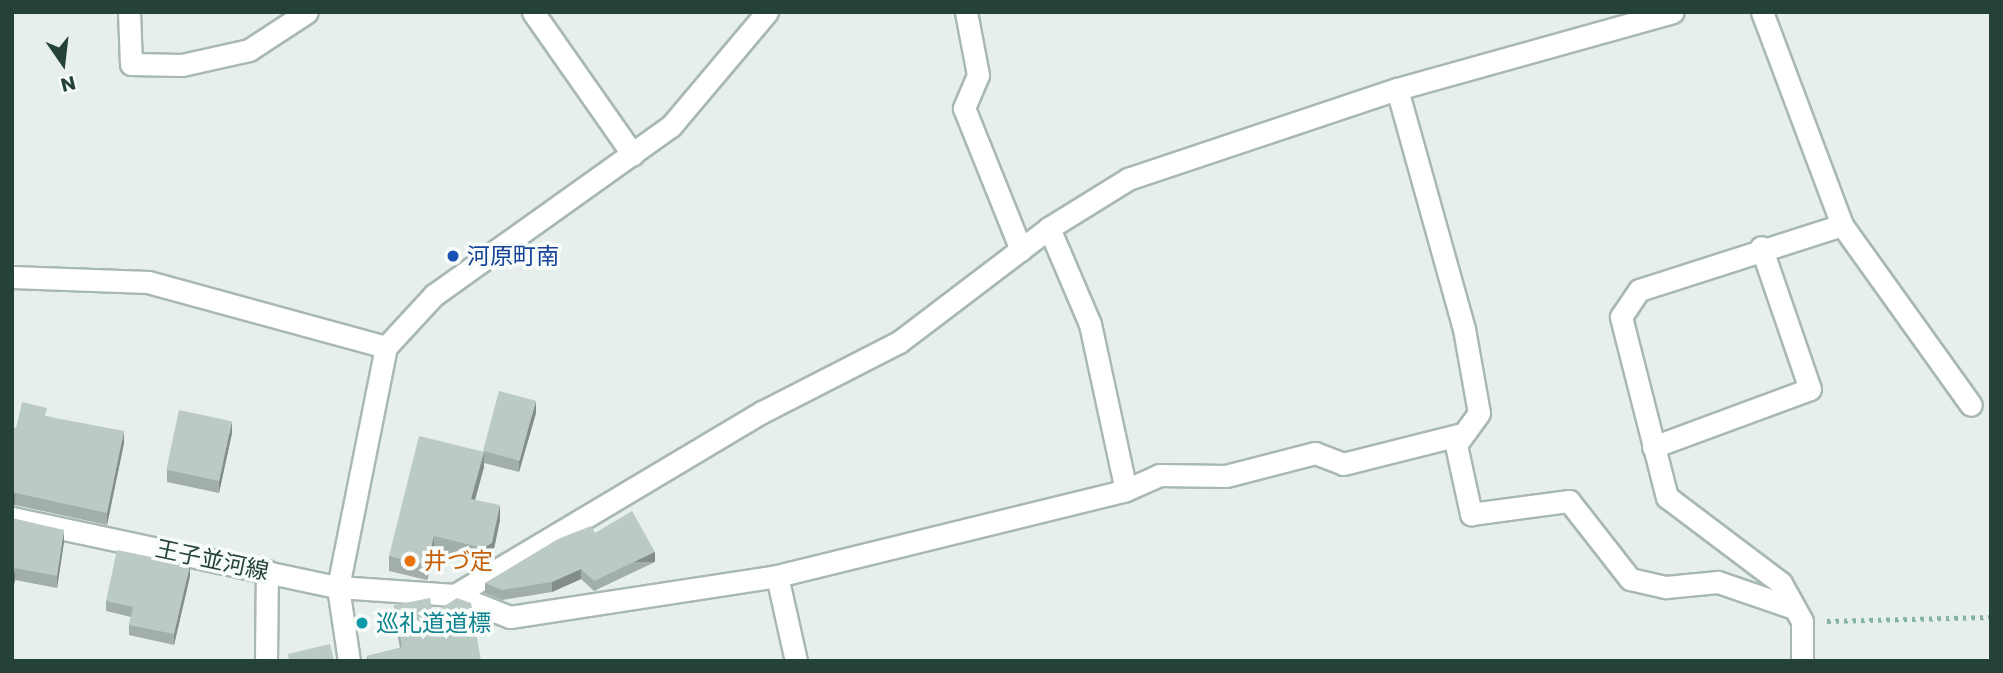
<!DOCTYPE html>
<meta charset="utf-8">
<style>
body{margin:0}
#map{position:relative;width:2003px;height:673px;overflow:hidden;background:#e6efeb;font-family:Poppins,"Noto Sans JP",sans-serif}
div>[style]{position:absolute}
.path>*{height:4.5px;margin-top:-2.25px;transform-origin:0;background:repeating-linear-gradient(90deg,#86b3a5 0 3.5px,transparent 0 8.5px)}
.roads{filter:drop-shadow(2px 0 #a8b8b2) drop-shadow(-2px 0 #a8b8b2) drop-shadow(0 2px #a8b8b2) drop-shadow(0 -2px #a8b8b2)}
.street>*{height:21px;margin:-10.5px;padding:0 10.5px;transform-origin:10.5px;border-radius:10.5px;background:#fff}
.secondary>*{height:21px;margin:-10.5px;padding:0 10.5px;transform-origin:10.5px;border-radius:10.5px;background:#fff}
.wall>*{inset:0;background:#a1aea9}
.shaded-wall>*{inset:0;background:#838d89;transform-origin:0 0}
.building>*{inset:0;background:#bbcac4;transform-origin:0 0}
.dots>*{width:19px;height:19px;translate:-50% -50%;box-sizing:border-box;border:4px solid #f7fbf9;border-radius:50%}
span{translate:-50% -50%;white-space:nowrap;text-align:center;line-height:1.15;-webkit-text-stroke:7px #f7fbf9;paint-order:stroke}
.transit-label{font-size:23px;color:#164399}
.left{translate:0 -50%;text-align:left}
.street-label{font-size:23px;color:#24423a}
.food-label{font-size:23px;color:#c56008}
.culture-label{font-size:23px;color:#0d838f}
.frame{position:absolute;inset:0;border:14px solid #24423a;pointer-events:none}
.north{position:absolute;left:28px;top:28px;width:70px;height:70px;-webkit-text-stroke:5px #f7fbf9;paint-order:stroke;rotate:166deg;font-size:19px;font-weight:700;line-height:28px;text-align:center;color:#24423a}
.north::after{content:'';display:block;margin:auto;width:24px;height:32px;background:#24423a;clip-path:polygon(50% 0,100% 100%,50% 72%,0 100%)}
</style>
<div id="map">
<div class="path">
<i style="left:1827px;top:621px;width:164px;rotate:-1.4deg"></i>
</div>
<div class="roads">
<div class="street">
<i style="left:129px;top:12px;width:52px;rotate:87.8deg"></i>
<i style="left:131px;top:64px;width:51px;rotate:1.1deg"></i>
<i style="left:182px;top:65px;width:69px;rotate:-12.6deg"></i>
<i style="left:249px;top:50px;width:69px;rotate:-33.2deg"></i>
<i style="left:533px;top:12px;width:174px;rotate:55deg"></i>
<i style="left:966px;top:12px;width:64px;rotate:79.2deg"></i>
<i style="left:978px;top:75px;width:36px;rotate:113deg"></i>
<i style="left:964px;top:108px;width:153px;rotate:68.1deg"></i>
<i style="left:1762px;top:12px;width:228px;rotate:69.4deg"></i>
<i style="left:1842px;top:225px;width:213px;rotate:162.2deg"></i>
<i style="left:1639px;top:290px;width:32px;rotate:124deg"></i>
<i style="left:1621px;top:317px;width:186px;rotate:75.7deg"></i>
<i style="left:1667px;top:497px;width:143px;rotate:37deg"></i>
<i style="left:1781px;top:583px;width:43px;rotate:61.1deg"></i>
<i style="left:1802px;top:621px;width:40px;rotate:90deg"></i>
<i style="left:1397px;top:89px;width:249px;rotate:74.4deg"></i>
<i style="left:1464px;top:329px;width:85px;rotate:79.9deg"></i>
<i style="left:1479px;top:413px;width:39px;rotate:126deg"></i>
<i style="left:1456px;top:445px;width:71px;rotate:77.7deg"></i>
<i style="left:1471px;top:514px;width:99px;rotate:-7.6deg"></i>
<i style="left:1569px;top:501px;width:99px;rotate:52deg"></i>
<i style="left:1630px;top:579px;width:37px;rotate:13deg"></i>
<i style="left:1666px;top:587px;width:52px;rotate:-5.5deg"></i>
<i style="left:1718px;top:582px;width:80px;rotate:18.9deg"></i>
<i style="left:1842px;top:225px;width:221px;rotate:54.4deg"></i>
<i style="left:1049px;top:228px;width:104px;rotate:66.9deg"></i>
<i style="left:1090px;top:324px;width:170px;rotate:77.8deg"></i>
<i style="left:12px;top:277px;width:136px;rotate:2.1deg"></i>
<i style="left:148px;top:282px;width:247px;rotate:15.3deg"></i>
<i style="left:1653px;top:447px;width:167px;rotate:-20.3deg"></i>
<i style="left:1810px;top:389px;width:150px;rotate:-109deg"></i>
<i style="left:777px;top:576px;width:87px;rotate:77.4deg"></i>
<i style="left:338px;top:587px;width:117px;rotate:3.9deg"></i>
<i style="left:455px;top:595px;width:59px;rotate:21.8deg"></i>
<i style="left:510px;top:617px;width:270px;rotate:-8.7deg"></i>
<i style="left:777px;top:576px;width:359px;rotate:-13.8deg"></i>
<i style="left:1126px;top:490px;width:36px;rotate:-24deg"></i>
<i style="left:1159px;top:475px;width:67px;rotate:0.9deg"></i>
<i style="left:1226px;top:476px;width:92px;rotate:-14.5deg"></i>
<i style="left:1315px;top:453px;width:30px;rotate:21deg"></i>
<i style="left:1343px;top:464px;width:123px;rotate:-14.1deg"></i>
<i style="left:455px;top:595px;width:357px;rotate:-30.8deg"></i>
<i style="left:762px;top:412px;width:154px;rotate:-27.1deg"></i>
<i style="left:899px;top:342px;width:188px;rotate:-37.2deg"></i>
<i style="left:1049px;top:228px;width:93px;rotate:-31.8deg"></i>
<i style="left:1128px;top:179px;width:284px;rotate:-18.5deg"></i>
<i style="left:1397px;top:89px;width:286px;rotate:-15.6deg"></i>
<i style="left:266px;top:661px;width:90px;rotate:-89.4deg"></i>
</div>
<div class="secondary">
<i style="left:12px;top:518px;width:333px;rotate:12deg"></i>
<i style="left:349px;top:661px;width:75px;rotate:-98.5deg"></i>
<i style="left:338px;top:587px;width:245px;rotate:-78.7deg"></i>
<i style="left:386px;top:347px;width:71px;rotate:-47.3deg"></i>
<i style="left:434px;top:295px;width:291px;rotate:-35.5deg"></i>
<i style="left:671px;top:126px;width:149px;rotate:-49.9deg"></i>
</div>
</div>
<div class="wall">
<i style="clip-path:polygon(536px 413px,519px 472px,484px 463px,484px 467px,475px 500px,500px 520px,492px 558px,483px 563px,434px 551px,427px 580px,389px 571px,389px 556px,483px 452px)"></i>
<i style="clip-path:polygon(47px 416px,124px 443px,107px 525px,15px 505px,12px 506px,12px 427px,16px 428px)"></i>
<i style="clip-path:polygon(232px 433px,219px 493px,167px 482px,167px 470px)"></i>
<i style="clip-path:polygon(12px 518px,64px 542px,57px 588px,15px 580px,12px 595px)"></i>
<i style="clip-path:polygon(595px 533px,655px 562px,594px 591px,581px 579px,552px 592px,502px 600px,485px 593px,485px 583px)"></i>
<i style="clip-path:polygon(190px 576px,174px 645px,129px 635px,129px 625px,131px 617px,106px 611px,106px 601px)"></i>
<i style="clip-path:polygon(394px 605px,433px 613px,481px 661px,367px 661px,367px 656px,400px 648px,394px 617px)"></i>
</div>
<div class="shaded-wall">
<i style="clip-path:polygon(536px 401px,536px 413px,519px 472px,519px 460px)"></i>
<i style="clip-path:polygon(232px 421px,232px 433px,219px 493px,219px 481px)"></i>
<i style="clip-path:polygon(124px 431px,124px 443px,107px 525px,107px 513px)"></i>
<i style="clip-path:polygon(484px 452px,484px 467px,471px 514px,471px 499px)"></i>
<i style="clip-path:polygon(15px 493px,15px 505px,12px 506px,12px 494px)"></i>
<i style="clip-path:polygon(500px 505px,500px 520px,492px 558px,483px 563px,483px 548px)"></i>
<i style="clip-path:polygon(64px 530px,64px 542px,57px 588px,57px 576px)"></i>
<i style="clip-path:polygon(434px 536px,434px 551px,427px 580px,427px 565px)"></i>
<i style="left:655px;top:552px;width:10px;height:68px;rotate:90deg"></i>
<i style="clip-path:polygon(190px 565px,190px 576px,174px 645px,174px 634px)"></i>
<i style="clip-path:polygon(15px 568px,15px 580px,12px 595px,12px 583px)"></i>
<i style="clip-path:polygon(581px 569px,581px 579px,552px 592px,552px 582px)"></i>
</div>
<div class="building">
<i style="left:499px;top:391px;width:38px;height:62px;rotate:15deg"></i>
<i style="clip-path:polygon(22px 402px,47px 408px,45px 416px,124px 431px,107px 513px,15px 493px,12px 494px,12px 427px,16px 428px)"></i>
<i style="left:179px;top:410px;width:54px;height:61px;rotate:12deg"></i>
<i style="clip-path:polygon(419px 436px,484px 452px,471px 499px,500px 505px,492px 543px,483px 548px,434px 536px,427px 565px,389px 556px)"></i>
<i style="clip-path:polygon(632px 511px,655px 552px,594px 581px,581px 569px,552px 582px,502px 590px,485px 583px,558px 539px,591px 526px,595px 533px)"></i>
<i style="clip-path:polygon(12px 518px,64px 530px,57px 576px,15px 568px,12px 583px)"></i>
<i style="clip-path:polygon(117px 550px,190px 565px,174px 634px,129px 625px,133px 607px,106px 601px)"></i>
<i style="clip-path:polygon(430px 598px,433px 613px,457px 598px,471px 603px,481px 661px,368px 661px,367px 656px,402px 647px,394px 605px)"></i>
<i style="clip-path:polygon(330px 644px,334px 661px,289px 661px,288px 654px)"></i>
</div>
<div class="dots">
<i style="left:453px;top:256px;background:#1a4fb4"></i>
<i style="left:410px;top:561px;background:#e8710a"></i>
<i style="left:362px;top:623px;background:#0f9aa8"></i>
</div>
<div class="transit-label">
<span class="left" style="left:467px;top:256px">河原町南</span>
</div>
<div class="street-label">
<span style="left:212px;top:560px;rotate:12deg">王子並河線</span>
</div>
<div class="food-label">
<span class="left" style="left:424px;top:561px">井づ定</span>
</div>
<div class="culture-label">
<span class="left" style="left:376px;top:623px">巡礼道道標</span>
</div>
<div class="frame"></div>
<div class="north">N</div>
</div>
